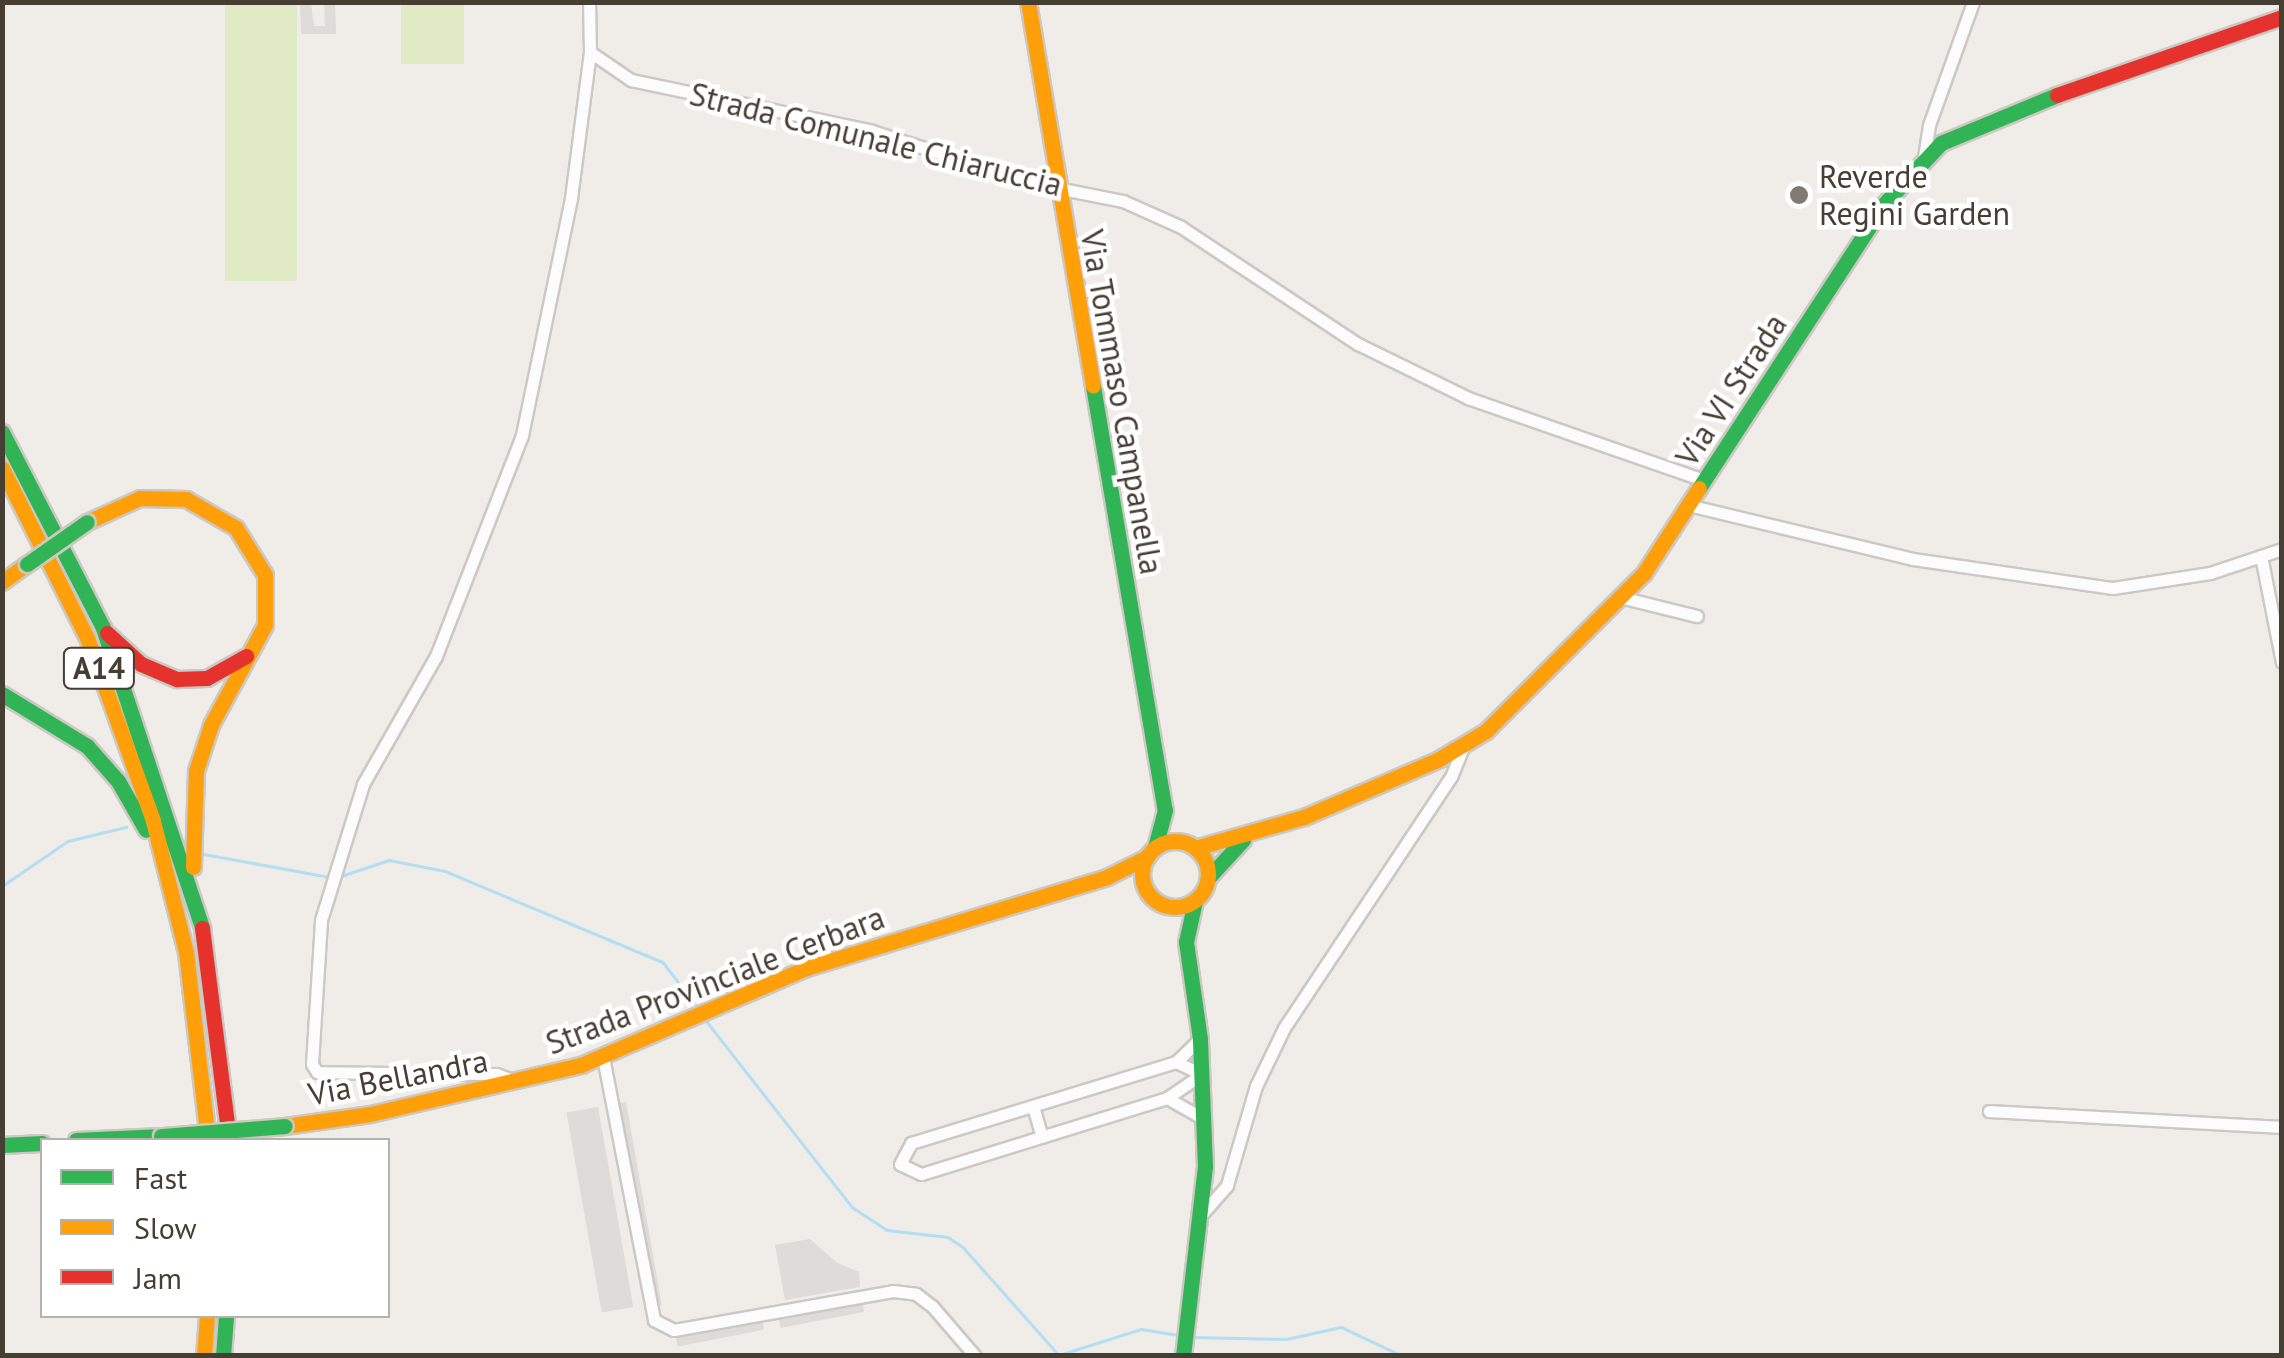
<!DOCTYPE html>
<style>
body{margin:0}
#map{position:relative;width:2284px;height:1358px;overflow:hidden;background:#f0ece8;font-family:"PT Sans",sans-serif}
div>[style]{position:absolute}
.green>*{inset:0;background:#e0ebc5;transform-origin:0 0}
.parking>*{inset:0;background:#dfdbd8;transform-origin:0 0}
.stream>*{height:2.5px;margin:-1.25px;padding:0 1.25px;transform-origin:1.25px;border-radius:1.25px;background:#b4def1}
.roads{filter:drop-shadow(2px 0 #ccc8c4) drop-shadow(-2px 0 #ccc8c4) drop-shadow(0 2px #ccc8c4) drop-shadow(0 -2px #ccc8c4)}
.street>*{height:11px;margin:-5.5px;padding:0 5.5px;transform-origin:5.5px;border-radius:5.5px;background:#fdfcfc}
.fast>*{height:15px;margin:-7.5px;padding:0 7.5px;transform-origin:7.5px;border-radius:7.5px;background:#30b455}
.slow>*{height:15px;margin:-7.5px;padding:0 7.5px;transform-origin:7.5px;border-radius:7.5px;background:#ff9f0a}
.slow>.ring{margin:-7.5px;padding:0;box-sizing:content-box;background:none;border:15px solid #ff9f0a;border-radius:50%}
.jam>*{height:15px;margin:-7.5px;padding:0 7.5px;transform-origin:7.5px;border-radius:7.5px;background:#e5322d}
.bridges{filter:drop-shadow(2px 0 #cfc9be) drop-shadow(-2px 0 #cfc9be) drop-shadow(0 2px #cfc9be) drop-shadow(0 -2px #cfc9be)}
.fast-bridge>*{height:15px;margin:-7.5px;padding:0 7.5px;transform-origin:7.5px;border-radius:7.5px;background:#30b455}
.dots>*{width:28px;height:28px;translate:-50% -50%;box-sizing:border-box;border:5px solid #fff;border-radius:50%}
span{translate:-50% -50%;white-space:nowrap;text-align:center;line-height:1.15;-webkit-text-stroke:9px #fff;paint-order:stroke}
.shield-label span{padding:2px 8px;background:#fff;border:2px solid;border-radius:8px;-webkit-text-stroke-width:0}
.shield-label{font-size:30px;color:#463d33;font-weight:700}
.street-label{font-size:32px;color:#463d33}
.poi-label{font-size:32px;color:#463d33}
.left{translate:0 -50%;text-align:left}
.frame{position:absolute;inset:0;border:5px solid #463d33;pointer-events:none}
.legend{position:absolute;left:40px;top:1138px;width:350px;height:180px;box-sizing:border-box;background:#fff;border:2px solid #b5b1ad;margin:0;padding:12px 18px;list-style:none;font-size:30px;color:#463d33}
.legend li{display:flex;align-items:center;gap:20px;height:50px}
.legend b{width:50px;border:2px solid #b5b1ad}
</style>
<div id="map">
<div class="green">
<i style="left:225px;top:3px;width:72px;height:278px"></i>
<i style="left:401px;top:3px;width:63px;height:61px"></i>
</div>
<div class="parking">
<i style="clip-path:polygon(300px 3px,311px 3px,314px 26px,325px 26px,324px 3px,335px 3px,336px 34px,301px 34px)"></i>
<i style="left:626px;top:1102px;width:206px;height:15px;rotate:80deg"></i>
<i style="left:598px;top:1107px;width:203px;height:32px;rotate:80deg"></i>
<i style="clip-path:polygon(810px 1239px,837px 1263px,859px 1272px,860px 1287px,785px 1300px,775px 1245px)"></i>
<i style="left:861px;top:1296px;width:16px;height:85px;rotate:79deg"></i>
<i style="left:761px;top:1314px;width:16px;height:88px;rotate:79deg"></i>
</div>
<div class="stream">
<i style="left:204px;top:854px;width:127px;rotate:10.4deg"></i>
<i style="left:341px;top:876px;width:51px;rotate:-18.4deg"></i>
<i style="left:389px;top:860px;width:57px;rotate:11.1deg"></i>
<i style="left:445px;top:871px;width:236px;rotate:22.7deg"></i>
<i style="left:663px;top:962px;width:56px;rotate:52.9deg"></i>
<i style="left:2px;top:886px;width:80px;rotate:-34.3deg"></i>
<i style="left:68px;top:841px;width:60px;rotate:-13.6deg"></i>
<i style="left:704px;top:1018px;width:240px;rotate:51.9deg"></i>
<i style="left:852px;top:1207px;width:42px;rotate:33.3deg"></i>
<i style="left:887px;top:1230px;width:61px;rotate:6.5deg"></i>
<i style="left:948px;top:1237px;width:18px;rotate:34deg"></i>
<i style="left:963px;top:1247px;width:144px;rotate:48.4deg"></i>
<i style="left:1059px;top:1355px;width:86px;rotate:-17.6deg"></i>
<i style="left:1141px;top:1329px;width:39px;rotate:9deg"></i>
<i style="left:1192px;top:1337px;width:94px;rotate:1.2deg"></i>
<i style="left:1286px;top:1339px;width:56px;rotate:-12.3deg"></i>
<i style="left:1341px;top:1327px;width:68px;rotate:25.1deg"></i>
</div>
<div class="roads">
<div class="street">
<i style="left:590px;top:52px;width:50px;rotate:34.3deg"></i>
<i style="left:631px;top:80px;width:246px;rotate:11.9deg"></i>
<i style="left:872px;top:131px;width:168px;rotate:18deg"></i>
<i style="left:1032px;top:183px;width:93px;rotate:11.2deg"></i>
<i style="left:1123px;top:201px;width:64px;rotate:24.1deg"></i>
<i style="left:1181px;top:227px;width:212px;rotate:33.5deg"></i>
<i style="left:1358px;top:344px;width:123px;rotate:26.1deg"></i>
<i style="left:1468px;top:398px;width:250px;rotate:19.2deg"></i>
<i style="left:1924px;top:157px;width:32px;rotate:-81deg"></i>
<i style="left:1929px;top:125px;width:131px;rotate:-70.3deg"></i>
<i style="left:1688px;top:505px;width:231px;rotate:13.5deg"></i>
<i style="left:1913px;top:559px;width:202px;rotate:8.3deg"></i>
<i style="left:2113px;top:588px;width:98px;rotate:-8.8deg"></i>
<i style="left:2210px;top:573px;width:76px;rotate:-18.4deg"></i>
<i style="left:2261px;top:556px;width:108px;rotate:78.8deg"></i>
<i style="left:1624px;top:598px;width:75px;rotate:13.9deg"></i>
<i style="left:603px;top:1057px;width:268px;rotate:79deg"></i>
<i style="left:654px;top:1320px;width:22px;rotate:27deg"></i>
<i style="left:674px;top:1330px;width:222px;rotate:-10.1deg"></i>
<i style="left:893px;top:1291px;width:23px;rotate:7deg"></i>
<i style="left:916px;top:1294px;width:20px;rotate:37deg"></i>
<i style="left:932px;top:1306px;width:66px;rotate:49.3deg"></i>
<i style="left:1176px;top:1062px;width:29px;rotate:25deg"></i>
<i style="left:1202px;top:1074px;width:42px;rotate:145.6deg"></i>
<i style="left:1167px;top:1098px;width:257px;rotate:162.8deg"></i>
<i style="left:921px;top:1174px;width:23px;rotate:-155deg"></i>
<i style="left:900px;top:1164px;width:24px;rotate:-62deg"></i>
<i style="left:911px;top:1143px;width:277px;rotate:-17deg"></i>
<i style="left:1176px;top:1062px;width:33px;rotate:-44deg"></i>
<i style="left:512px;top:1080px;width:17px;rotate:-159deg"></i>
<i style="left:496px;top:1074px;width:179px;rotate:-179.4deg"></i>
<i style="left:317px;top:1072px;width:9px;rotate:-122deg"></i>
<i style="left:312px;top:1064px;width:144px;rotate:-86.4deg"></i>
<i style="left:321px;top:920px;width:142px;rotate:-72.8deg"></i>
<i style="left:363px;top:784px;width:147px;rotate:-60.3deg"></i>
<i style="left:436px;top:656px;width:237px;rotate:-68.7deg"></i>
<i style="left:522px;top:435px;width:242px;rotate:-78.3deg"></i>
<i style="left:571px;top:198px;width:147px;rotate:-82.6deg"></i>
<i style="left:590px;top:52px;width:50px;rotate:-91.1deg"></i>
<i style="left:1167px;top:1098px;width:43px;rotate:29.6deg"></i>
<i style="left:1033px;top:1106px;width:32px;rotate:74deg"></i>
<i style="left:1989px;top:1111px;width:293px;rotate:3.1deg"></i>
<i style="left:1203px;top:1213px;width:37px;rotate:-49deg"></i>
<i style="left:1227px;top:1185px;width:103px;rotate:-73.7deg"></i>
<i style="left:1256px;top:1086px;width:64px;rotate:-64.2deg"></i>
<i style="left:1284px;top:1028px;width:301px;rotate:-56.4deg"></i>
<i style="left:1451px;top:777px;width:32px;rotate:-68deg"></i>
</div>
<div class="fast">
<i style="left:1093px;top:386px;width:430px;rotate:80.4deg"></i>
<i style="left:1165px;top:810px;width:39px;rotate:105deg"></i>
<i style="left:2px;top:432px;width:220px;rotate:62.7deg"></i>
<i style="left:103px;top:628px;width:316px;rotate:71.7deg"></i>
<i style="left:1699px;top:488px;width:339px;rotate:-56.9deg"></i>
<i style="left:1884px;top:204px;width:83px;rotate:-46.9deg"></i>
<i style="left:1941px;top:143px;width:126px;rotate:-22.5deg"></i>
<i style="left:2px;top:694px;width:100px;rotate:31.5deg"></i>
<i style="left:87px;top:746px;width:47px;rotate:48.5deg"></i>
<i style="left:118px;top:781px;width:56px;rotate:60.3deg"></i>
<i style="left:1208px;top:878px;width:52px;rotate:-47.4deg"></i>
<i style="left:76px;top:1140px;width:85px;rotate:-2.7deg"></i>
<i style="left:2px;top:1145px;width:40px;rotate:-2.9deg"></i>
<i style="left:223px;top:1356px;width:40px;rotate:-85.7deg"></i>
<i style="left:1183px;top:1356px;width:191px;rotate:-83.4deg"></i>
<i style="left:1205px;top:1166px;width:127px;rotate:-92.3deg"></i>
<i style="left:1200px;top:1039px;width:98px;rotate:-98.2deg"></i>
<i style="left:1186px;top:942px;width:42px;rotate:-77.6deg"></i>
</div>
<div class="slow">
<i style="left:1028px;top:2px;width:389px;rotate:80.4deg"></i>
<i style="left:2px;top:468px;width:192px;rotate:63.4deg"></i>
<i style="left:88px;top:640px;width:192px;rotate:70.2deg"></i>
<i style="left:153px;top:821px;width:135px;rotate:75.9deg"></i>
<i style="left:186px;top:952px;width:189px;rotate:83.3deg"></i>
<i style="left:87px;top:522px;width:58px;rotate:-24.4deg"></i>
<i style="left:140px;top:498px;width:46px;rotate:1.2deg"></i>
<i style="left:186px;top:499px;width:58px;rotate:30.1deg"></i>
<i style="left:236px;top:528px;width:55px;rotate:58.3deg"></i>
<i style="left:265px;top:575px;width:50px;rotate:90deg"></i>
<i style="left:265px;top:625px;width:114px;rotate:118.4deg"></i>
<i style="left:211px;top:725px;width:48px;rotate:108.1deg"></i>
<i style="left:196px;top:771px;width:96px;rotate:91.8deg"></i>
<i style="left:2px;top:582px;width:31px;rotate:-36deg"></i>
<i class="ring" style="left:1142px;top:841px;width:51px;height:51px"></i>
<i style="left:1195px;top:848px;width:113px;rotate:-15.9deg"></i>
<i style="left:1304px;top:817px;width:147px;rotate:-23.2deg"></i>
<i style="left:1439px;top:759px;width:55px;rotate:-30.8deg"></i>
<i style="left:1486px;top:731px;width:223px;rotate:-45deg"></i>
<i style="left:1644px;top:573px;width:101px;rotate:-57.1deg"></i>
<i style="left:285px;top:1126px;width:86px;rotate:-8deg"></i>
<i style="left:370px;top:1114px;width:217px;rotate:-13.1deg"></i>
<i style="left:581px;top:1065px;width:245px;rotate:-23.3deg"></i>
<i style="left:806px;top:968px;width:314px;rotate:-16.8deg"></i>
<i style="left:1107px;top:877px;width:45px;rotate:-26.6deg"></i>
<i style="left:204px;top:1356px;width:40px;rotate:-85.7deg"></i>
</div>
<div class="jam">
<i style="left:2057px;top:95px;width:238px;rotate:-19.1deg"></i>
<i style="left:107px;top:633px;width:46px;rotate:42.4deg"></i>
<i style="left:141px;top:664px;width:39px;rotate:23deg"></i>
<i style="left:177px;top:679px;width:30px;rotate:-2deg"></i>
<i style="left:207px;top:678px;width:45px;rotate:-29.4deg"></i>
<i style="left:202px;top:928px;width:214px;rotate:82.7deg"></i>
</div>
</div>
<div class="bridges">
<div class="fast-bridge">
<i style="left:27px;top:564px;width:73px;rotate:-35deg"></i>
<i style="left:161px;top:1136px;width:124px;rotate:-4.6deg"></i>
</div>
</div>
<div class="dots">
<i style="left:1799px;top:195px;background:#827a72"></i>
</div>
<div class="shield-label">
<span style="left:99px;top:668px">A14</span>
</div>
<div class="street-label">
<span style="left:876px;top:139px;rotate:14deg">Strada Comunale Chiaruccia</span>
<span style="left:1731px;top:390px;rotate:-57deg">Via VI Strada</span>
<span style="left:1122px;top:402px;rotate:80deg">Via Tommaso Campanella</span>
<span style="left:715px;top:980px;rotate:-21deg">Strada Provinciale Cerbara</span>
<span style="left:398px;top:1077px;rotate:-11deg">Via Bellandra</span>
</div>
<div class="poi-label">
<span class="left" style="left:1819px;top:195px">Reverde<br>Regini Garden</span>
</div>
<div class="frame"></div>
<ul class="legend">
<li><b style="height:12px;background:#30b455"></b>Fast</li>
<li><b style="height:12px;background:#ff9f0a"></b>Slow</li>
<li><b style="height:12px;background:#e5322d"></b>Jam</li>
</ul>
</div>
